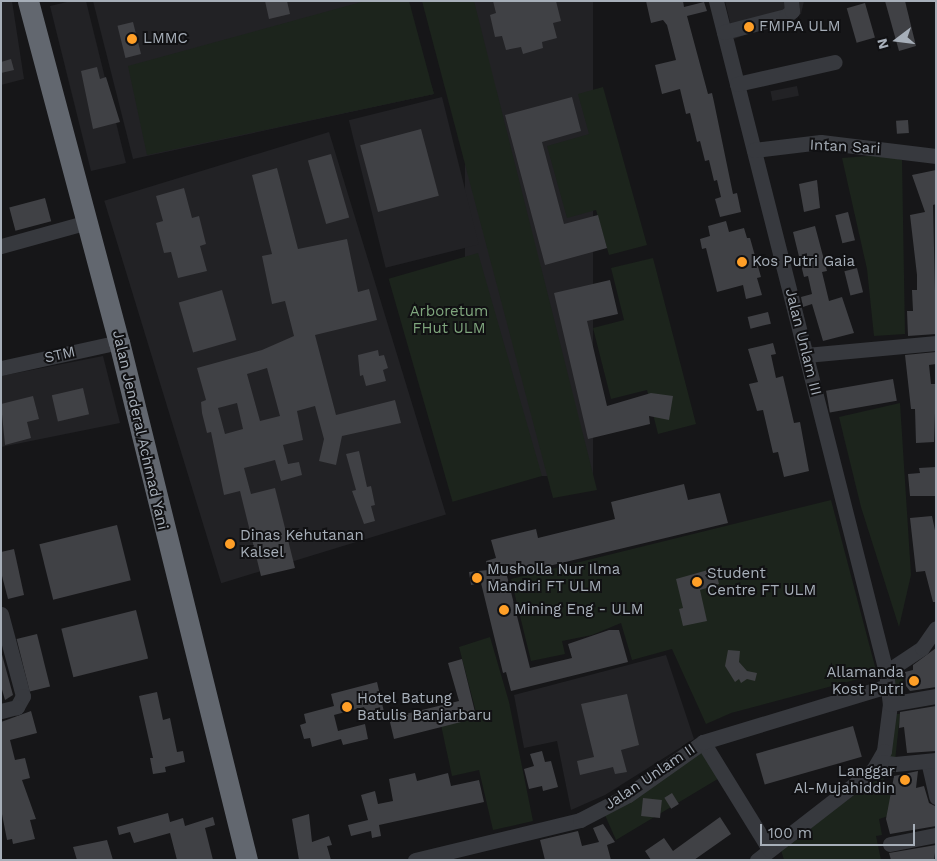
<!DOCTYPE html>
<style>
body{margin:0}
#map{position:relative;width:937px;height:861px;overflow:hidden;background:#161618;font-family:"Work Sans",sans-serif}
div>[style]{position:absolute}
.built>*{inset:0;background:#222225;transform-origin:0 0}
.green>*{inset:0;background:#1c241c;transform-origin:0 0}
.building>*{inset:0;background:#404145;transform-origin:0 0}
.minor>*{height:15px;margin:-7.5px;padding:0 7.5px;transform-origin:7.5px;border-radius:7.5px;background:#37393e}
.highway>*{height:21px;margin:-10.5px;padding:0 10.5px;transform-origin:10.5px;border-radius:10.5px;background:#62676f}
.dots>*{width:14px;height:14px;translate:-50% -50%;box-sizing:border-box;border:2px solid #111113;border-radius:50%}
span{translate:-50% -50%;white-space:nowrap;text-align:center;line-height:1.15;-webkit-text-stroke:4px #111113;paint-order:stroke}
.poi-label{font-size:15px;color:#a7afb9}
.left{translate:0 -50%;text-align:left}
.right{translate:-100% -50%;text-align:right}
.street-label{font-size:15px;color:#a7afb9}
.park-label{font-size:15px;color:#7fa67d}
.frame{position:absolute;inset:0;border:2px solid #a7afb9;pointer-events:none}
.north{position:absolute;left:872px;top:15px;width:50px;height:50px;-webkit-text-stroke:4px #111113;paint-order:stroke;rotate:255deg;font-size:14px;font-weight:700;line-height:20px;text-align:center;color:#a7afb9}
.north::after{content:'';display:block;margin:auto;width:18px;height:22px;background:#a7afb9;clip-path:polygon(50% 0,100% 100%,50% 72%,0 100%)}
.scale{position:absolute;left:760px;top:824px;width:155px;height:22px;box-sizing:border-box;border:2px solid #a7afb9;border-top:0;padding-left:6px;font-size:15px;line-height:18px;white-space:nowrap;color:#a7afb9;-webkit-text-stroke:4px #111113;paint-order:stroke}
</style>
<div id="map">
<div class="built">
<i style="clip-path:polygon(1px 1px,12px 1px,24px 79px,1px 85px)"></i>
<i style="clip-path:polygon(71px 1px,86px 1px,126px 163px,91px 171px,50px 6px)"></i>
<i style="clip-path:polygon(93px 1px,404px 1px,434px 94px,133px 159px)"></i>
<i style="left:465px;top:1px;width:128px;height:475px"></i>
<i style="clip-path:polygon(725px 1px,804px 1px,801px 14px,734px 39px)"></i>
<i style="left:797px;top:86px;width:10px;height:27px;rotate:79deg"></i>
<i style="left:442px;top:97px;width:152px;height:96px;rotate:76deg"></i>
<i style="left:329px;top:132px;width:400px;height:235px;rotate:73deg"></i>
<i style="clip-path:polygon(103px 356px,120px 423px,1px 447px,1px 376px)"></i>
<i style="clip-path:polygon(666px 655px,694px 739px,605px 795px,571px 810px,557px 741px,524px 748px,514px 695px)"></i>
</div>
<div class="green">
<i style="clip-path:polygon(365px 1px,409px 1px,434px 94px,147px 155px,128px 66px)"></i>
<i style="clip-path:polygon(422px 1px,474px 1px,597px 490px,553px 498px)"></i>
<i style="clip-path:polygon(603px 87px,647px 245px,609px 255px,596px 210px,567px 218px,547px 146px,589px 134px,578px 94px)"></i>
<i style="clip-path:polygon(881px 155px,902px 160px,905px 334px,874px 336px,867px 269px,842px 158px)"></i>
<i style="left:478px;top:253px;width:232px;height:93px;rotate:74deg"></i>
<i style="clip-path:polygon(653px 258px,696px 424px,658px 434px,647px 390px,611px 399px,593px 328px,624px 320px,611px 268px)"></i>
<i style="clip-path:polygon(900px 403px,911px 575px,899px 627px,861px 507px,839px 417px)"></i>
<i style="clip-path:polygon(831px 500px,877px 674px,731px 713px,706px 724px,672px 649px,632px 660px,621px 623px,592px 635px,562px 641px,565px 654px,531px 661px,511px 579px)"></i>
<i style="clip-path:polygon(490px 637px,509px 702px,533px 821px,493px 830px,479px 770px,452px 776px,441px 725px,477px 716px,459px 647px)"></i>
<i style="clip-path:polygon(904px 665px,901px 700px,894px 697px,894px 673px)"></i>
<i style="clip-path:polygon(894px 714px,900px 714px,895px 761px,890px 761px,889px 748px)"></i>
<i style="clip-path:polygon(696px 752px,705px 753px,721px 777px,616px 840px,604px 813px)"></i>
<i style="clip-path:polygon(882px 776px,891px 792px,888px 816px,879px 819px,882px 835px,876px 836px,881px 860px,784px 860px,780px 847px)"></i>
</div>
<div class="building">
<i style="clip-path:polygon(265px 1px,287px 1px,290px 14px,269px 19px)"></i>
<i style="clip-path:polygon(493px 1px,556px 1px,561px 21px,553px 23px,557px 38px,542px 42px,543px 48px,523px 54px,521px 47px,506px 50px,502px 36px,495px 37px,490px 15px,496px 13px)"></i>
<i style="clip-path:polygon(646px 1px,683px 1px,684px 7px,704px 2px,707px 11px,687px 16px,708px 94px,712px 93px,714px 102px,733px 194px,737px 193px,741px 212px,720px 217px,715px 199px,721px 197px,717px 180px,714px 181px,709px 160px,705px 161px,700px 141px,697px 142px,690px 113px,686px 114px,680px 89px,662px 94px,655px 65px,676px 60px,667px 25px,663px 20px,651px 23px)"></i>
<i style="clip-path:polygon(885px 1px,905px 1px,916px 46px,899px 51px)"></i>
<i style="left:865px;top:3px;width:36px;height:19px;rotate:74deg"></i>
<i style="left:133px;top:22px;width:33px;height:16px;rotate:76deg"></i>
<i style="clip-path:polygon(11px 59px,14px 70px,1px 73px,1px 62px)"></i>
<i style="clip-path:polygon(97px 67px,100px 79px,106px 77px,120px 122px,93px 129px,81px 71px)"></i>
<i style="clip-path:polygon(572px 97px,581px 131px,542px 142px,564px 224px,598px 215px,607px 248px,545px 265px,505px 115px)"></i>
<i style="left:908px;top:120px;width:13px;height:12px;rotate:86deg"></i>
<i style="left:421px;top:129px;width:69px;height:63px;rotate:75deg"></i>
<i style="left:331px;top:154px;width:66px;height:24px;rotate:74deg"></i>
<i style="clip-path:polygon(evenodd,277px 168px,298px 249px,347px 239px,358px 292px,369px 289px,377px 320px,315px 335px,336px 415px,395px 400px,401px 423px,342px 436px,336px 465px,319px 461px,324px 439px,315px 406px,297px 411px,303px 440px,283px 445px,288px 464px,299px 462px,302px 475px,281px 481px,275px 460px,244px 468px,251px 494px,275px 488px,295px 568px,261px 576px,240px 491px,224px 495px,211px 432px,207px 433px,202px 413px,201px 402px,206px 400px,197px 368px,262px 350px,294px 336px,285px 301px,272px 304px,262px 256px,272px 254px,252px 175px,277px 168px,267px 368px,280px 416px,260px 421px,247px 374px,267px 368px,277px 168px,237px 403px,243px 429px,225px 434px,218px 408px,237px 403px)"></i>
<i style="clip-path:polygon(936px 170px,936px 204px,933px 205px,936px 334px,908px 336px,907px 311px,913px 311px,912px 290px,917px 290px,917px 275px,910px 215px,925px 212px,912px 175px)"></i>
<i style="clip-path:polygon(817px 180px,820px 208px,804px 212px,799px 184px)"></i>
<i style="clip-path:polygon(184px 188px,192px 218px,199px 216px,206px 244px,200px 246px,207px 271px,178px 278px,171px 252px,164px 253px,156px 223px,163px 221px,156px 196px)"></i>
<i style="left:45px;top:198px;width:24px;height:37px;rotate:75deg"></i>
<i style="left:848px;top:212px;width:29px;height:13px;rotate:76deg"></i>
<i style="clip-path:polygon(726px 221px,729px 232px,744px 228px,747px 238px,750px 238px,761px 277px,757px 278px,762px 295px,746px 299px,743px 285px,717px 292px,706px 248px,702px 249px,700px 239px,710px 236px,708px 226px)"></i>
<i style="clip-path:polygon(815px 226px,827px 271px,822px 272px,829px 301px,842px 297px,854px 333px,823px 341px,812px 304px,803px 307px,801px 297px,812px 294px,808px 276px,804px 277px,793px 232px)"></i>
<i style="left:857px;top:268px;width:25px;height:13px;rotate:76deg"></i>
<i style="clip-path:polygon(610px 280px,618px 314px,587px 321px,607px 406px,651px 393px,673px 396px,669px 420px,649px 416px,650px 424px,588px 439px,554px 293px)"></i>
<i style="left:222px;top:290px;width:52px;height:45px;rotate:74deg"></i>
<i style="left:768px;top:312px;width:12px;height:21px;rotate:76deg"></i>
<i style="clip-path:polygon(773px 343px,776px 354px,771px 355px,776px 378px,783px 376px,794px 423px,800px 422px,809px 471px,784px 477px,778px 452px,773px 453px,763px 410px,757px 411px,749px 384px,758px 382px,748px 349px)"></i>
<i style="clip-path:polygon(378px 350px,379px 356px,384px 355px,388px 368px,383px 370px,386px 381px,366px 386px,363px 375px,360px 376px,358px 355px)"></i>
<i style="clip-path:polygon(936px 352px,936px 364px,929px 365px,931px 384px,936px 384px,934px 442px,916px 443px,915px 409px,911px 409px,905px 355px)"></i>
<i style="left:893px;top:379px;width:22px;height:68px;rotate:80deg"></i>
<i style="left:83px;top:388px;width:27px;height:32px;rotate:77deg"></i>
<i style="clip-path:polygon(33px 396px,39px 419px,27px 422px,31px 438px,5px 445px,1px 404px)"></i>
<i style="clip-path:polygon(359px 451px,367px 487px,371px 486px,375px 505px,371px 506px,375px 521px,364px 524px,352px 491px,356px 490px,346px 454px)"></i>
<i style="clip-path:polygon(936px 467px,936px 496px,910px 496px,908px 474px,920px 473px,919px 468px)"></i>
<i style="clip-path:polygon(684px 484px,688px 500px,720px 493px,728px 523px,507px 576px,530px 668px,572px 658px,568px 644px,609px 630px,619px 630px,628px 662px,511px 691px,506px 672px,503px 673px,481px 583px,471px 585px,469px 572px,488px 570px,486px 561px,496px 558px,491px 540px,536px 529px,538px 538px,615px 519px,611px 502px)"></i>
<i style="clip-path:polygon(932px 516px,936px 535px,936px 602px,933px 602px,925px 571px,916px 572px,910px 518px)"></i>
<i style="left:117px;top:525px;width:57px;height:80px;rotate:76deg"></i>
<i style="clip-path:polygon(14px 549px,24px 595px,8px 599px,1px 572px,1px 552px)"></i>
<i style="clip-path:polygon(715px 568px,719px 584px,700px 590px,707px 621px,683px 626px,679px 609px,683px 608px,676px 579px)"></i>
<i style="left:136px;top:610px;width:50px;height:77px;rotate:76deg"></i>
<i style="left:37px;top:634px;width:54px;height:21px;rotate:76deg"></i>
<i style="clip-path:polygon(936px 648px,936px 687px,910px 691px,906px 686px,905px 672px,913px 670px,913px 665px)"></i>
<i style="clip-path:polygon(728px 650px,740px 651px,739px 662px,747px 671px,757px 673px,755px 681px,747px 679px,741px 683px,739px 679px,735px 682px,725px 666px)"></i>
<i style="clip-path:polygon(1px 651px,13px 695px,5px 700px,1px 686px)"></i>
<i style="clip-path:polygon(462px 659px,475px 712px,460px 716px,461px 722px,394px 739px,389px 718px,459px 701px,448px 663px)"></i>
<i style="clip-path:polygon(377px 682px,385px 716px,368px 721px,364px 707px,334px 715px,338px 731px,365px 724px,368px 739px,343px 745px,341px 739px,312px 747px,310px 738px,304px 739px,300px 725px,306px 723px,304px 714px,334px 706px,331px 694px)"></i>
<i style="clip-path:polygon(157px 692px,163px 720px,170px 718px,177px 752px,183px 751px,185px 762px,165px 767px,166px 772px,153px 774px,150px 758px,153px 758px,139px 696px)"></i>
<i style="clip-path:polygon(627px 694px,639px 745px,621px 750px,627px 772px,615px 774px,613px 767px,580px 775px,577px 761px,594px 757px,581px 704px)"></i>
<i style="clip-path:polygon(936px 706px,936px 751px,907px 753px,904px 727px,899px 728px,900px 712px)"></i>
<i style="clip-path:polygon(31px 711px,37px 733px,10px 740px,15px 760px,25px 758px,30px 778px,22px 780px,36px 819px,30px 820px,35px 839px,13px 844px,12px 839px,7px 840px,1px 809px,1px 722px)"></i>
<i style="left:853px;top:726px;width:32px;height:101px;rotate:74deg"></i>
<i style="clip-path:polygon(542px 751px,545px 762px,551px 761px,558px 787px,543px 791px,542px 786px,529px 789px,524px 769px,534px 766px,530px 754px)"></i>
<i style="clip-path:polygon(918px 771px,916px 788px,924px 786px,929px 803px,935px 806px,936px 826px,890px 834px,886px 819px,894px 776px)"></i>
<i style="clip-path:polygon(415px 773px,417px 781px,448px 773px,451px 786px,479px 780px,484px 802px,379px 825px,381px 836px,372px 838px,371px 831px,351px 836px,348px 825px,368px 820px,361px 795px,375px 791px,378px 804px,393px 801px,389px 779px)"></i>
<i style="left:672px;top:793px;width:13px;height:9px;rotate:58deg"></i>
<i style="left:643px;top:798px;width:19px;height:18px;rotate:6deg"></i>
<i style="clip-path:polygon(168px 813px,170px 822px,183px 818px,185px 826px,213px 817px,215px 825px,205px 828px,213px 860px,177px 860px,170px 833px,134px 843px,130px 832px,119px 835px,117px 827px)"></i>
<i style="clip-path:polygon(309px 814px,312px 842px,329px 836px,332px 845px,327px 846px,331px 860px,299px 860px,292px 819px)"></i>
<i style="clip-path:polygon(720px 817px,731px 834px,694px 860px,651px 860px,645px 851px,664px 838px,673px 851px)"></i>
<i style="clip-path:polygon(603px 824px,615px 842px,607px 845px,611px 860px,545px 860px,540px 840px,578px 831px,582px 846px,599px 842px,593px 828px)"></i>
<i style="clip-path:polygon(107px 840px,113px 860px,77px 860px,73px 847px)"></i>
<i style="clip-path:polygon(936px 845px,934px 860px,891px 860px,889px 853px)"></i>
</div>
<div class="minor">
<i style="left:716px;top:1px;width:692px;rotate:75.78deg"></i>
<i style="left:886px;top:672px;width:32px;rotate:83deg"></i>
<i style="left:890px;top:704px;width:47px;rotate:97.3deg"></i>
<i style="left:884px;top:751px;width:22px;rotate:120deg"></i>
<i style="left:873px;top:770px;width:147px;rotate:142.2deg"></i>
<i style="left:724px;top:32px;width:64px;rotate:-14.5deg"></i>
<i style="left:786px;top:16px;width:8px;rotate:-40deg"></i>
<i style="left:792px;top:11px;width:10px;rotate:-96deg"></i>
<i style="left:737px;top:84px;width:100px;rotate:-12.7deg"></i>
<i style="left:754px;top:150px;width:67px;rotate:-6.8deg"></i>
<i style="left:821px;top:142px;width:116px;rotate:6.9deg"></i>
<i style="left:1px;top:246px;width:90px;rotate:-15.4deg"></i>
<i style="left:806px;top:355px;width:131px;rotate:-5.3deg"></i>
<i style="left:1px;top:368px;width:121px;rotate:-12.4deg"></i>
<i style="left:1px;top:614px;width:85px;rotate:75deg"></i>
<i style="left:23px;top:696px;width:13px;rotate:119deg"></i>
<i style="left:17px;top:707px;width:16px;rotate:166deg"></i>
<i style="left:886px;top:672px;width:43px;rotate:-33.7deg"></i>
<i style="left:922px;top:648px;width:24px;rotate:-55deg"></i>
<i style="left:890px;top:704px;width:47px;rotate:-9.9deg"></i>
<i style="left:703px;top:742px;width:126px;rotate:58.3deg"></i>
<i style="left:928px;top:761px;width:37px;rotate:77deg"></i>
<i style="left:879px;top:762px;width:16px;rotate:7deg"></i>
<i style="left:895px;top:764px;width:41px;rotate:-5.6deg"></i>
<i style="left:890px;top:844px;width:47px;rotate:-11.1deg"></i>
<i style="left:415px;top:860px;width:170px;rotate:-13.6deg"></i>
<i style="left:580px;top:820px;width:54px;rotate:-27.5deg"></i>
<i style="left:628px;top:795px;width:92px;rotate:-35.2deg"></i>
<i style="left:703px;top:742px;width:189px;rotate:-16.9deg"></i>
</div>
<div class="highway">
<i style="left:28px;top:1px;width:353px;rotate:75.1deg"></i>
<i style="left:119px;top:342px;width:534px;rotate:76.12deg"></i>
</div>
<div class="dots">
<i style="left:749px;top:27px;background:#ff9f27"></i>
<i style="left:132px;top:39px;background:#ff9f27"></i>
<i style="left:742px;top:262px;background:#ff9f27"></i>
<i style="left:230px;top:544px;background:#ff9f27"></i>
<i style="left:477px;top:578px;background:#ff9f27"></i>
<i style="left:697px;top:582px;background:#ff9f27"></i>
<i style="left:504px;top:610px;background:#ff9f27"></i>
<i style="left:914px;top:681px;background:#ff9f27"></i>
<i style="left:347px;top:707px;background:#ff9f27"></i>
<i style="left:905px;top:780px;background:#ff9f27"></i>
</div>
<div class="poi-label">
<span class="left" style="left:759px;top:27px">FMIPA ULM</span>
<span class="left" style="left:143px;top:39px">LMMC</span>
<span class="left" style="left:752px;top:262px">Kos Putri Gaia</span>
<span class="left" style="left:240px;top:544px">Dinas Kehutanan<br>Kalsel</span>
<span class="left" style="left:487px;top:578px">Musholla Nur Ilma<br>Mandiri FT ULM</span>
<span class="left" style="left:707px;top:582px">Student<br>Centre FT ULM</span>
<span class="left" style="left:514px;top:610px">Mining Eng - ULM</span>
<span class="right" style="left:904px;top:681px">Allamanda<br>Kost Putri</span>
<span class="left" style="left:357px;top:707px">Hotel Batung<br>Batulis Banjarbaru</span>
<span class="right" style="left:895px;top:780px">Langgar<br>Al-Mujahiddin</span>
</div>
<div class="street-label">
<span style="left:845px;top:147px;rotate:3deg">Intan Sari</span>
<span style="left:803px;top:342px;rotate:76deg">Jalan Unlam III</span>
<span style="left:60px;top:355px;rotate:-13deg">STM</span>
<span style="left:140px;top:430px;rotate:77deg">Jalan Jenderal Achmad Yani</span>
<span style="left:650px;top:777px;rotate:-34deg">Jalan Unlam II</span>
</div>
<div class="park-label">
<span style="left:449px;top:320px">Arboretum<br>FHut ULM</span>
</div>
<div class="frame"></div>
<div class="north">N</div>
<div class="scale">100 m</div>
</div>
